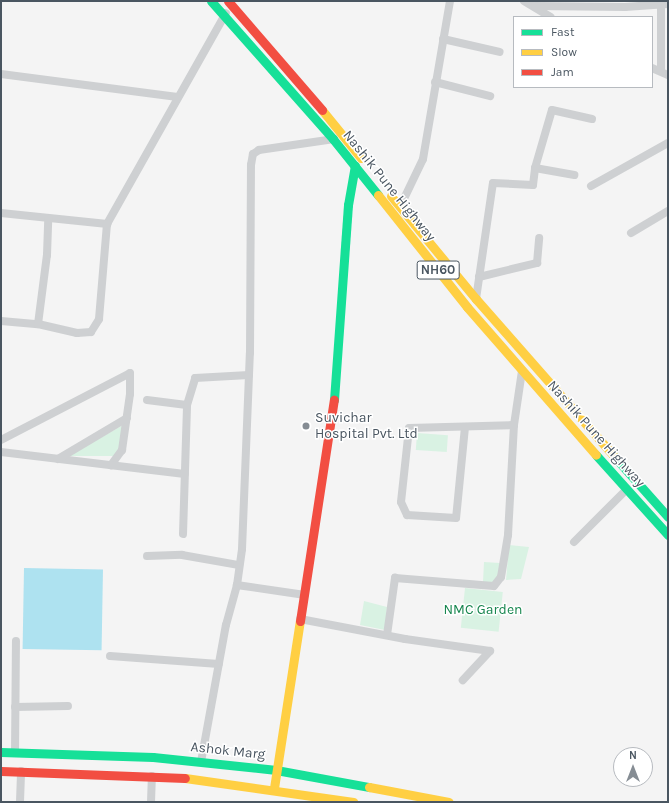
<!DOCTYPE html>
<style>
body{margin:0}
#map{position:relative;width:669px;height:803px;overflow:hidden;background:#f4f4f4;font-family:Karla,sans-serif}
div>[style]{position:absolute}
.green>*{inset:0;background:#d9f2e3;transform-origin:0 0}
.water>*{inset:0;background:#aee2f0;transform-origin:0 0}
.street>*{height:8px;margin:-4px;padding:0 4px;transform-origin:4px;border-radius:4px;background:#ced0d2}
.fast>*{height:9px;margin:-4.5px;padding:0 4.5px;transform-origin:4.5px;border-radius:4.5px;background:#16e098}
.slow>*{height:9px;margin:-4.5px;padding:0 4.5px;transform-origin:4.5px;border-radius:4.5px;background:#ffcf43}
.jam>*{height:9px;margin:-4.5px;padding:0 4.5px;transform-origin:4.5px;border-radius:4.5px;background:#f24e42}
.dots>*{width:11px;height:11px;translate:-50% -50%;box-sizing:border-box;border:2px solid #fff;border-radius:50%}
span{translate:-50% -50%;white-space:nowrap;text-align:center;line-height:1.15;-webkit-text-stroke:3px #fff;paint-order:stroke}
.shield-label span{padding:1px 3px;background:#fff;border:1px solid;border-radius:3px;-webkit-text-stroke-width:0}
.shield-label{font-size:13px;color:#4a5661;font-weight:700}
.street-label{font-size:14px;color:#4a5661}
.poi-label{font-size:14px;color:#4a5661}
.left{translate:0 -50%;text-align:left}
.park-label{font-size:14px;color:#17864f}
.frame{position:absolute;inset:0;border:2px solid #4a5661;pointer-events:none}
.legend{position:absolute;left:513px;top:16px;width:140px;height:72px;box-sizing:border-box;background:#fff;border:1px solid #b7bbc0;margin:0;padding:5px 7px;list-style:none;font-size:12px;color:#4a5661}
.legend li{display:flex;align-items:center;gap:8px;height:20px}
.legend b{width:20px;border:1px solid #b7bbc0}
.north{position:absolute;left:613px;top:747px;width:40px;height:40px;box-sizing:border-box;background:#fff;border:1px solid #b7bbc0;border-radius:50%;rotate:0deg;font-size:11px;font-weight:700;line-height:16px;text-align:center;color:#4a5661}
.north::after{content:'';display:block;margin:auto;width:14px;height:18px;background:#868d94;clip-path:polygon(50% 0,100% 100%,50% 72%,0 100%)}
</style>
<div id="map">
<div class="green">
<i style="clip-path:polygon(125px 424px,119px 453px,114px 456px,68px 456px)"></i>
<i style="left:417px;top:433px;width:31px;height:17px;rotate:4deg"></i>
<i style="clip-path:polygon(509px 545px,529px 547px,521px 579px,506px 580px)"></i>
<i style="clip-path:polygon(484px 562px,500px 563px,499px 576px,493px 582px,483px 582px)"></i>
<i style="left:465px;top:588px;width:38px;height:40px;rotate:6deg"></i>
<i style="clip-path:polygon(364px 601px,387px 607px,385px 630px,360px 625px)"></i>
</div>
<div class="water">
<i style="left:24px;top:568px;width:79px;height:81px;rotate:1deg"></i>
</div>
<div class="street">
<i style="left:524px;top:1px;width:31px;rotate:31deg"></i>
<i style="left:535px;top:6px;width:90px;rotate:0.6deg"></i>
<i style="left:625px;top:7px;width:43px;rotate:-4deg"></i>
<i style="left:443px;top:39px;width:58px;rotate:12.8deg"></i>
<i style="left:652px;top:68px;width:17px;rotate:24deg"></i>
<i style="left:661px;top:71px;width:67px;rotate:-90deg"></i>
<i style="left:1px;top:74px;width:178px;rotate:7.4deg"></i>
<i style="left:435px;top:82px;width:57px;rotate:14.3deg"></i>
<i style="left:535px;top:168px;width:40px;rotate:10deg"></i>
<i style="left:591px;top:186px;width:88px;rotate:-29.2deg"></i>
<i style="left:400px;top:207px;width:53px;rotate:-64.4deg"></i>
<i style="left:423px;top:159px;width:160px;rotate:-80.3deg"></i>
<i style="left:1px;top:213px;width:107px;rotate:5.9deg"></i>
<i style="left:107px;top:224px;width:242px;rotate:-60.6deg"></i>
<i style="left:631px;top:233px;width:43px;rotate:-30.7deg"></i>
<i style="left:479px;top:277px;width:60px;rotate:-13.6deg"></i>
<i style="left:537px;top:263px;width:25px;rotate:-85deg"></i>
<i style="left:476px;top:299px;width:117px;rotate:-81.7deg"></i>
<i style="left:493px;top:183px;width:40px;rotate:2.9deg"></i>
<i style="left:533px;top:185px;width:17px;rotate:-83deg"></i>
<i style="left:535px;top:168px;width:60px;rotate:-73.7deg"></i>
<i style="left:552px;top:110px;width:41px;rotate:12.7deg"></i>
<i style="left:1px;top:321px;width:37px;rotate:5deg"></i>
<i style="left:38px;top:324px;width:40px;rotate:13deg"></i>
<i style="left:77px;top:333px;width:14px;rotate:-4deg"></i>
<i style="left:91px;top:332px;width:15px;rotate:-58deg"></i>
<i style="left:99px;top:319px;width:95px;rotate:-85.2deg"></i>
<i style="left:38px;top:324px;width:70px;rotate:-82.6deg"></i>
<i style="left:47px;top:255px;width:37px;rotate:-88deg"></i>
<i style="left:147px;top:400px;width:40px;rotate:7.1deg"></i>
<i style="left:465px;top:427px;width:91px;rotate:95.6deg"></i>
<i style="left:456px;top:518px;width:49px;rotate:-176.5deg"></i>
<i style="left:407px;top:515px;width:14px;rotate:-115deg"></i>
<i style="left:401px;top:502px;width:74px;rotate:-83.8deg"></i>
<i style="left:409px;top:428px;width:105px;rotate:-1.6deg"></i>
<i style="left:1px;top:440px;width:145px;rotate:-27.4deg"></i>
<i style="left:130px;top:373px;width:21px;rotate:90deg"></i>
<i style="left:130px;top:394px;width:57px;rotate:98.1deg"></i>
<i style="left:122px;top:450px;width:19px;rotate:126deg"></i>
<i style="left:1px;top:452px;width:185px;rotate:6.8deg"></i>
<i style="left:58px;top:459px;width:80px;rotate:-30.7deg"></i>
<i style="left:183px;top:534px;width:129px;rotate:-88.2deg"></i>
<i style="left:187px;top:405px;width:28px;rotate:-73deg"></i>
<i style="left:195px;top:378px;width:54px;rotate:-3.2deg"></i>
<i style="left:574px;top:542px;width:75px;rotate:-45deg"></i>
<i style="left:147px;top:556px;width:35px;rotate:-2deg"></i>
<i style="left:182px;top:555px;width:58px;rotate:10deg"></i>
<i style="left:305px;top:595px;width:69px;rotate:-171.6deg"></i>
<i style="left:237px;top:585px;width:36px;rotate:-82deg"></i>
<i style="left:242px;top:549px;width:196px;rotate:-87.7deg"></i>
<i style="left:250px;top:353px;width:188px;rotate:-89.7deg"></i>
<i style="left:251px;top:165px;width:11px;rotate:-80deg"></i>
<i style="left:253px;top:154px;width:7px;rotate:-34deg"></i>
<i style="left:259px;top:150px;width:76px;rotate:-8.3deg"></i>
<i style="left:300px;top:619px;width:107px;rotate:10.8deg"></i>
<i style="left:405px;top:639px;width:86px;rotate:8deg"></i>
<i style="left:490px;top:651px;width:40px;rotate:133deg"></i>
<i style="left:387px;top:635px;width:58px;rotate:-82deg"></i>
<i style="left:395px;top:578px;width:99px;rotate:4.6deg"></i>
<i style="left:494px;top:586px;width:11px;rotate:-52deg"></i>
<i style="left:501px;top:577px;width:43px;rotate:-80.5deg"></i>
<i style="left:508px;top:535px;width:110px;rotate:-86.9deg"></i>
<i style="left:514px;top:425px;width:55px;rotate:-81.6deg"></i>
<i style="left:110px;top:656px;width:109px;rotate:4.2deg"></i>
<i style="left:15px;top:707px;width:53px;rotate:-1.1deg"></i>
<i style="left:15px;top:752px;width:111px;rotate:-89.5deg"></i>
<i style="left:201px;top:762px;width:139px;rotate:-79.7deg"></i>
<i style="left:226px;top:625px;width:41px;rotate:-74.6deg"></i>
<i style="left:20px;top:802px;width:31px;rotate:-88deg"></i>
<i style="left:151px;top:802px;width:26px;rotate:-88deg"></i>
</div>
<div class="fast">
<i style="left:211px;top:1px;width:184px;rotate:48.5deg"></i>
<i style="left:333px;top:139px;width:72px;rotate:51.2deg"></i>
<i style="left:334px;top:400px;width:196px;rotate:-85.9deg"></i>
<i style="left:348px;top:205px;width:40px;rotate:-80deg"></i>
<i style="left:596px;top:455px;width:108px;rotate:48deg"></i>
<i style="left:613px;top:455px;width:83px;rotate:48.4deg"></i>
<i style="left:1px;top:752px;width:152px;rotate:1.9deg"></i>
<i style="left:153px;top:757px;width:124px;rotate:6deg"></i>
<i style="left:276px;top:770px;width:95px;rotate:10.4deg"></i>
</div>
<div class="slow">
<i style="left:322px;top:110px;width:62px;rotate:50.9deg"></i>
<i style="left:378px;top:195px;width:143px;rotate:51.5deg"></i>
<i style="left:467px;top:307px;width:196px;rotate:48.9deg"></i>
<i style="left:391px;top:196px;width:134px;rotate:50.5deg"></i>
<i style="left:476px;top:299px;width:208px;rotate:48.7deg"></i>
<i style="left:185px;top:778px;width:170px;rotate:8.1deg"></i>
<i style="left:369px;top:787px;width:81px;rotate:10.6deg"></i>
<i style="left:274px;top:788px;width:169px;rotate:-81.2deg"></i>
</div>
<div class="jam">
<i style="left:228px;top:1px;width:144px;rotate:49.2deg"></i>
<i style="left:300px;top:621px;width:224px;rotate:-81.3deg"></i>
<i style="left:1px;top:771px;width:184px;rotate:2.2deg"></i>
</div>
<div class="dots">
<i style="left:306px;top:426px;background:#868d94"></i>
</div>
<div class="shield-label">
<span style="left:438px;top:270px">NH60</span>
</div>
<div class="street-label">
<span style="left:389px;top:186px;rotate:51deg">Nashik Pune Highway</span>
<span style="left:596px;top:434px;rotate:48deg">Nashik Pune Highway</span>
<span style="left:228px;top:751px;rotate:6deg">Ashok Marg</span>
</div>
<div class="poi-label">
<span class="left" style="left:315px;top:426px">Suvichar<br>Hospital Pvt. Ltd</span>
</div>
<div class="park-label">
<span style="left:483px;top:610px">NMC Garden</span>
</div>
<div class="frame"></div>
<ul class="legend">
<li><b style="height:5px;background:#16e098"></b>Fast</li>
<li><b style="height:5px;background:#ffcf43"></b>Slow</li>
<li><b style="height:5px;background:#f24e42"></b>Jam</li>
</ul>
<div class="north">N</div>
</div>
